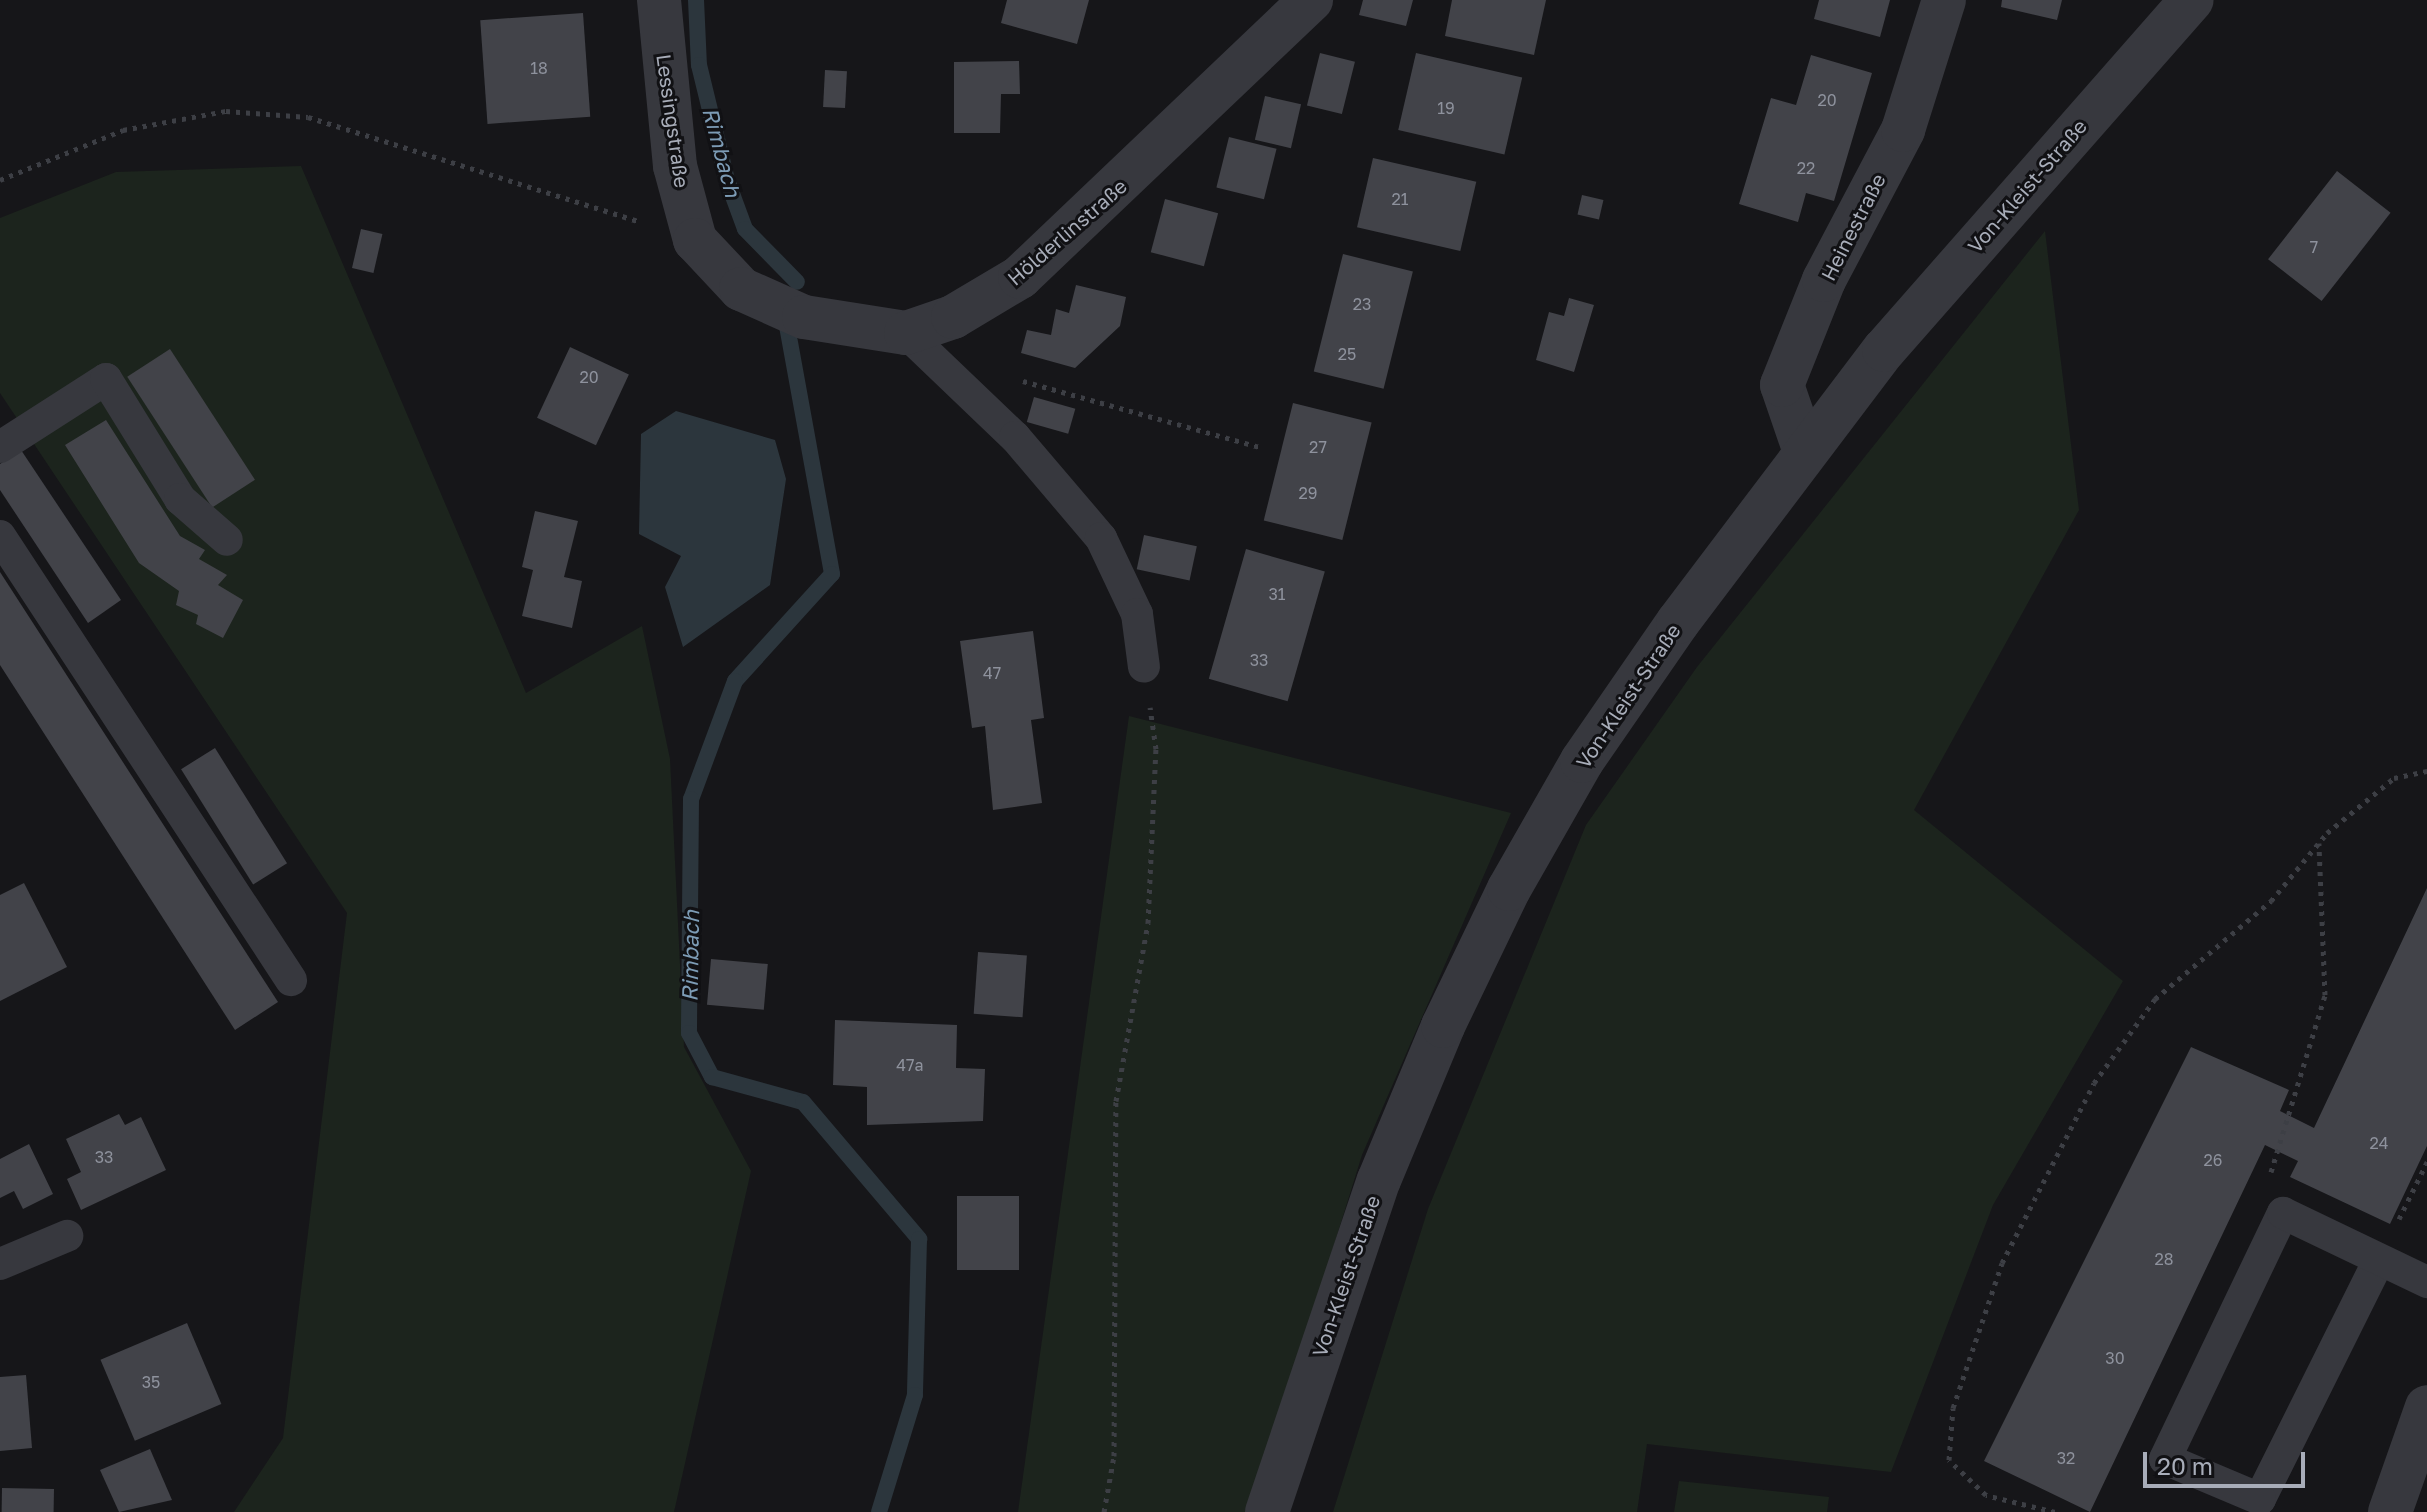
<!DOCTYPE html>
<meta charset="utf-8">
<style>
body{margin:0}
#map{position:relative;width:2427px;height:1512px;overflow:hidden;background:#161619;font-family:"Golos Text",sans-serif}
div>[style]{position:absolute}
.green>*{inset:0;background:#1c241d}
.water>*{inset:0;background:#2c363d}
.stream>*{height:16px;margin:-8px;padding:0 8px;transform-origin:8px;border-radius:8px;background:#2c363d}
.building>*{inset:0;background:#424349;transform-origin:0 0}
.path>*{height:5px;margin-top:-2.5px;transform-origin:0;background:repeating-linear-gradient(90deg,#3d3f45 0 4px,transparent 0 10px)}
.lane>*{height:32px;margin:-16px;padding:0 16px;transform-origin:16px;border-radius:16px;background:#37383e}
.street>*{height:44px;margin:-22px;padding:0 22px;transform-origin:22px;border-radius:22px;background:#37383e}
span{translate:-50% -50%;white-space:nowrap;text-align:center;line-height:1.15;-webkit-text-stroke:6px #111114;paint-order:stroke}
.number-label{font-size:16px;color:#8e929d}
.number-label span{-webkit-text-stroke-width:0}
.street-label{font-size:20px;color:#a8adb9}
.water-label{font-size:22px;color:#7d9cb6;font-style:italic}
.scale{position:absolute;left:2143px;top:1452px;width:162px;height:36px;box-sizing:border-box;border:4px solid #a8adb9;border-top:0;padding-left:10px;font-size:24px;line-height:28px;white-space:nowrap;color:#a8adb9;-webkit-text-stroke:6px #111114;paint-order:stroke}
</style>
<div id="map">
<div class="green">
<i style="clip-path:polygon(301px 166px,526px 693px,642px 626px,670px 759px,684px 1047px,751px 1171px,674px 1512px,234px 1512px,283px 1438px,347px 913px,0 393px,0 218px,116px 172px)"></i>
<i style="clip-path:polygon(2045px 231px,2079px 510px,1914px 810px,2123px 981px,1993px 1205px,1891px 1472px,1647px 1444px,1637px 1512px,1333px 1512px,1428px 1209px,1586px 825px,1697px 667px)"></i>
<i style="clip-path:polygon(1129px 716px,1511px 813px,1362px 1155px,1251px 1512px,1018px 1512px)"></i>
<i style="clip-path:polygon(1679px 1481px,1829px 1497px,1827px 1512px,1674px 1512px)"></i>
</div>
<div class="water">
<i style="clip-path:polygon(676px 411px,775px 440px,786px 479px,770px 585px,683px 647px,665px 587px,681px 556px,639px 534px,641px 434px)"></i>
</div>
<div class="stream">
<i style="left:696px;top:0;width:65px;rotate:87.4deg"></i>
<i style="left:699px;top:65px;width:118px;rotate:76.3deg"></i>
<i style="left:727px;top:180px;width:52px;rotate:69.8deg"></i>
<i style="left:745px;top:229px;width:74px;rotate:45.5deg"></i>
<i style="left:787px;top:326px;width:252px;rotate:79.7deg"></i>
<i style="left:832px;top:574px;width:144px;rotate:132.2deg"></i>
<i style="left:735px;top:681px;width:126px;rotate:110.4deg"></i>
<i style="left:691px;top:799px;width:234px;rotate:90.5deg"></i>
<i style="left:689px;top:1033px;width:50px;rotate:62.4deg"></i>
<i style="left:712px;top:1077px;width:94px;rotate:15.4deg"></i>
<i style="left:803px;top:1102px;width:180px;rotate:49.7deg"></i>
<i style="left:919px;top:1239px;width:156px;rotate:91.5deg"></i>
<i style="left:915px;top:1395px;width:122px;rotate:107.1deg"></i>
</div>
<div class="building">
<i style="clip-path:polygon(1007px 0,1089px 0,1077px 44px,1001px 23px)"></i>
<i style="clip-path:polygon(1363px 0,1413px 0,1406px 26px,1359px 15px)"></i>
<i style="clip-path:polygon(1452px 0,1546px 0,1534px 55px,1445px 36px)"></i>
<i style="clip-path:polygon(1819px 0,1890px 0,1880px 37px,1814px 19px)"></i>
<i style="clip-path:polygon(2002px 0,2062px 0,2057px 20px,2001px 7px)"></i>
<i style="left:583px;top:13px;width:104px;height:103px;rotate:86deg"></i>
<i style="left:1320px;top:53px;width:36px;height:54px;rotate:14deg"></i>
<i style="left:1416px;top:53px;width:109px;height:79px;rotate:13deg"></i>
<i style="clip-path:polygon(1811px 55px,1872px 73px,1834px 201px,1806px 193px,1798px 222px,1739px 204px,1771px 98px,1796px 105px)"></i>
<i style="clip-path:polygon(1019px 61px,1020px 94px,1001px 94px,1000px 133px,954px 133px,954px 62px)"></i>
<i style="left:825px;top:70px;width:22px;height:37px;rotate:3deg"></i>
<i style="left:1265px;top:96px;width:37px;height:45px;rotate:13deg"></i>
<i style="left:1229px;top:137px;width:49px;height:52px;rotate:14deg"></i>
<i style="left:1373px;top:158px;width:106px;height:71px;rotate:13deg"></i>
<i style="left:2337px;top:171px;width:68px;height:112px;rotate:38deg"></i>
<i style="left:1582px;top:195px;width:22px;height:20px;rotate:13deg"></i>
<i style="left:1165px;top:199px;width:55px;height:55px;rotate:15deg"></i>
<i style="left:361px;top:229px;width:22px;height:40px;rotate:13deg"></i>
<i style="left:1343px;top:254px;width:72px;height:121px;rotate:14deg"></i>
<i style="clip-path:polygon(1076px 285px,1126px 297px,1120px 326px,1075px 368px,1021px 353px,1027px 330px,1051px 335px,1056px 309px,1069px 313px)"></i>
<i style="clip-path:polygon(1569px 298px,1594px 305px,1574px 372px,1536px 360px,1549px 312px,1564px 316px)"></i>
<i style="left:570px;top:347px;width:65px;height:78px;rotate:25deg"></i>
<i style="left:170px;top:349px;width:156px;height:51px;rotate:57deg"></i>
<i style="left:1034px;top:397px;width:43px;height:26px;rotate:16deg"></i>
<i style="left:1293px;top:403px;width:81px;height:121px;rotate:14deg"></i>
<i style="clip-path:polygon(106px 420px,180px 536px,205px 550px,199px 559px,227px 575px,218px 585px,243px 600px,223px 638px,196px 624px,198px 615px,176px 605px,179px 591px,139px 563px,65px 445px)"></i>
<i style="clip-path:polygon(21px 450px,121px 600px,88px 623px,0 490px,0 464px)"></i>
<i style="clip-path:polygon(535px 511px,578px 521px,564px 577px,582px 581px,572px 628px,522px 616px,533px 570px,522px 567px)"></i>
<i style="left:1144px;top:535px;width:54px;height:35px;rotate:12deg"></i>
<i style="left:1246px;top:549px;width:82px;height:135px;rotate:16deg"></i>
<i style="clip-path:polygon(0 572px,278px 1002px,235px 1030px,0 665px)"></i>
<i style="clip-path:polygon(1033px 631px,1044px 718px,1031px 720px,1042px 803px,993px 810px,985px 726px,972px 728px,960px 641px)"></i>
<i style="left:215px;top:748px;width:136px;height:40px;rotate:58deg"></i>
<i style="clip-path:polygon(24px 883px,67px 967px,0 1001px,0 895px)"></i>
<i style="clip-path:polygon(2427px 888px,2427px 1146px,2390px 1224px,2290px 1177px,2298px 1161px,2265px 1145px,2090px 1512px,1984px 1461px,2191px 1047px,2289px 1090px,2280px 1111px,2314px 1128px)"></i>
<i style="left:978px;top:952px;width:49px;height:62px;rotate:4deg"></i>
<i style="left:711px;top:959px;width:57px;height:46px;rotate:5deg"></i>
<i style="clip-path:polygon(835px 1020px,957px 1025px,956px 1068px,985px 1069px,983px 1121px,867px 1125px,867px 1087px,833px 1085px)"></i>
<i style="clip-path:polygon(119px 1114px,125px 1125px,141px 1117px,166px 1170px,81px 1210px,67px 1179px,81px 1172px,66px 1139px)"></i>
<i style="clip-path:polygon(29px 1144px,53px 1194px,23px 1209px,14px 1191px,0 1198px,0 1159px)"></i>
<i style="left:957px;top:1196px;width:62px;height:74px"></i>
<i style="left:187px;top:1323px;width:88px;height:94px;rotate:67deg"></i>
<i style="clip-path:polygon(26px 1375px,32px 1448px,0 1451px,0 1377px)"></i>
<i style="clip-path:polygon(150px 1449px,172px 1500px,119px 1512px,100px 1470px)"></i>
<i style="left:2px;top:1488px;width:52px;height:24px;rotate:1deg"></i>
</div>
<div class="path">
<i style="left:0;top:180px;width:133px;rotate:-22.1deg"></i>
<i style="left:123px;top:130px;width:105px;rotate:-10.5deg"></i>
<i style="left:226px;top:111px;width:82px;rotate:4.2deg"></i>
<i style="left:308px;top:117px;width:345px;rotate:17.5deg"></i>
<i style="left:1023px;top:381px;width:246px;rotate:15.6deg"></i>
<i style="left:2271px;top:1172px;width:185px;rotate:-73deg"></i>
<i style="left:2325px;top:995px;width:152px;rotate:-92.3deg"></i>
<i style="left:2399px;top:1219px;width:64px;rotate:-63.8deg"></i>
<i style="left:1104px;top:1512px;width:57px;rotate:-79.9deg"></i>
<i style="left:1114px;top:1456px;width:355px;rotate:-89.7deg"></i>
<i style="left:1116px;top:1101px;width:181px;rotate:-79.8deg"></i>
<i style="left:1148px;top:923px;width:174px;rotate:-87.4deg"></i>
<i style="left:1156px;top:749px;width:42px;rotate:-98.1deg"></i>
<i style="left:2055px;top:1512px;width:71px;rotate:-166.2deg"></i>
<i style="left:1986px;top:1495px;width:51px;rotate:-136.6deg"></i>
<i style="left:1949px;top:1460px;width:52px;rotate:-85.6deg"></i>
<i style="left:1953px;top:1408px;width:153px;rotate:-71.3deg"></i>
<i style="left:2002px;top:1263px;width:202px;rotate:-62.9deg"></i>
<i style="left:2094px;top:1083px;width:104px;rotate:-54deg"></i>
<i style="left:2155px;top:999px;width:152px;rotate:-40.2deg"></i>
<i style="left:2271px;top:901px;width:88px;rotate:-50.5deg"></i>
<i style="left:2327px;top:833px;width:87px;rotate:-39.4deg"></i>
<i style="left:2394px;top:778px;width:34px;rotate:-12deg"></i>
</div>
<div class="lane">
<i style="left:906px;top:333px;width:151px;rotate:43.7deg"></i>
<i style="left:1015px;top:437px;width:133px;rotate:49.6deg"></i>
<i style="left:1101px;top:538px;width:84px;rotate:64.7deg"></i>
<i style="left:1137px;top:614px;width:53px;rotate:82.5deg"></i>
<i style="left:0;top:447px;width:126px;rotate:-32.7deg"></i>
<i style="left:106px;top:379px;width:141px;rotate:58.3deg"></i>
<i style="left:180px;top:499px;width:62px;rotate:41.1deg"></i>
<i style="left:0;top:536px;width:531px;rotate:56.76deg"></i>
<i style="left:2379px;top:1260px;width:267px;rotate:116.5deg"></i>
<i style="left:2260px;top:1499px;width:103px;rotate:-157.2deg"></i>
<i style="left:2165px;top:1459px;width:273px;rotate:-64.4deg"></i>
<i style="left:2283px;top:1213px;width:160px;rotate:25.6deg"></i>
<i style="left:0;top:1264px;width:73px;rotate:-22.7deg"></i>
</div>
<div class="street">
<i style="left:659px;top:0;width:167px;rotate:84.5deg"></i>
<i style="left:675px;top:166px;width:77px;rotate:74.9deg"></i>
<i style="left:695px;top:240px;width:67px;rotate:46.8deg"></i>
<i style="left:741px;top:289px;width:69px;rotate:24deg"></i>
<i style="left:804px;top:317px;width:103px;rotate:8.9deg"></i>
<i style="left:906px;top:333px;width:50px;rotate:-18.8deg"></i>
<i style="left:953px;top:317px;width:78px;rotate:-30.8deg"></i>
<i style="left:1020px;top:277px;width:402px;rotate:-43.6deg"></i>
<i style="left:1805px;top:452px;width:71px;rotate:-108.9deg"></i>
<i style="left:1782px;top:385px;width:113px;rotate:-68.2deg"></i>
<i style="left:1824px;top:280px;width:170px;rotate:-62.2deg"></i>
<i style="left:1903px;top:130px;width:136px;rotate:-72.5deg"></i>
<i style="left:1267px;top:1512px;width:350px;rotate:-71.4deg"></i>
<i style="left:1379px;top:1180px;width:167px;rotate:-67.4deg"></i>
<i style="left:1443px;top:1026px;width:152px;rotate:-64.3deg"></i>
<i style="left:1509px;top:889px;width:147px;rotate:-60.3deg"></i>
<i style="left:1582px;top:761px;width:169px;rotate:-55.4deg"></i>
<i style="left:1678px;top:622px;width:341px;rotate:-52.9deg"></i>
<i style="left:1884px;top:350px;width:466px;rotate:-48.7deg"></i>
<i style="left:2390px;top:1512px;width:111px;rotate:-70.6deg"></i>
</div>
<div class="number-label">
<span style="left:539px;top:68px">18</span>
<span style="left:1827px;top:100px">20</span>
<span style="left:1446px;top:108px">19</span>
<span style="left:1806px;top:168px">22</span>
<span style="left:1400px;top:199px">21</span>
<span style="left:2314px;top:247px">7</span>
<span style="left:1362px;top:304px">23</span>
<span style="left:1347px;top:354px">25</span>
<span style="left:589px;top:377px">20</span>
<span style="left:1318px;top:447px">27</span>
<span style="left:1308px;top:493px">29</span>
<span style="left:1277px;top:594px">31</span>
<span style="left:1259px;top:660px">33</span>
<span style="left:992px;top:673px">47</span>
<span style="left:910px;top:1065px">47a</span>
<span style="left:2379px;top:1143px">24</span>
<span style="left:104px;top:1157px">33</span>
<span style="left:2213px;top:1160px">26</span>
<span style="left:2164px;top:1259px">28</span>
<span style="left:2115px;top:1358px">30</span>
<span style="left:151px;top:1382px">35</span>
<span style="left:2066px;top:1458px">32</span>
</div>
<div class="street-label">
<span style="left:673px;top:121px;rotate:82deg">Lessingstraße</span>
<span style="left:2027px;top:186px;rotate:-49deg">Von-Kleist-Straße</span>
<span style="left:1853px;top:227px;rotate:-63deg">Heinestraße</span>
<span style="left:1067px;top:232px;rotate:-41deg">Hölderlinstraße</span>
<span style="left:1628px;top:696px;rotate:-56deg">Von-Kleist-Straße</span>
<span style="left:1346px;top:1276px;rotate:-71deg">Von-Kleist-Straße</span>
</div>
<div class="water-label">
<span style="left:722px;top:152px;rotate:75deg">Rimbach</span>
<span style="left:690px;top:956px;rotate:-89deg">Rimbach</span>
</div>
<div class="scale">20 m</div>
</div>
